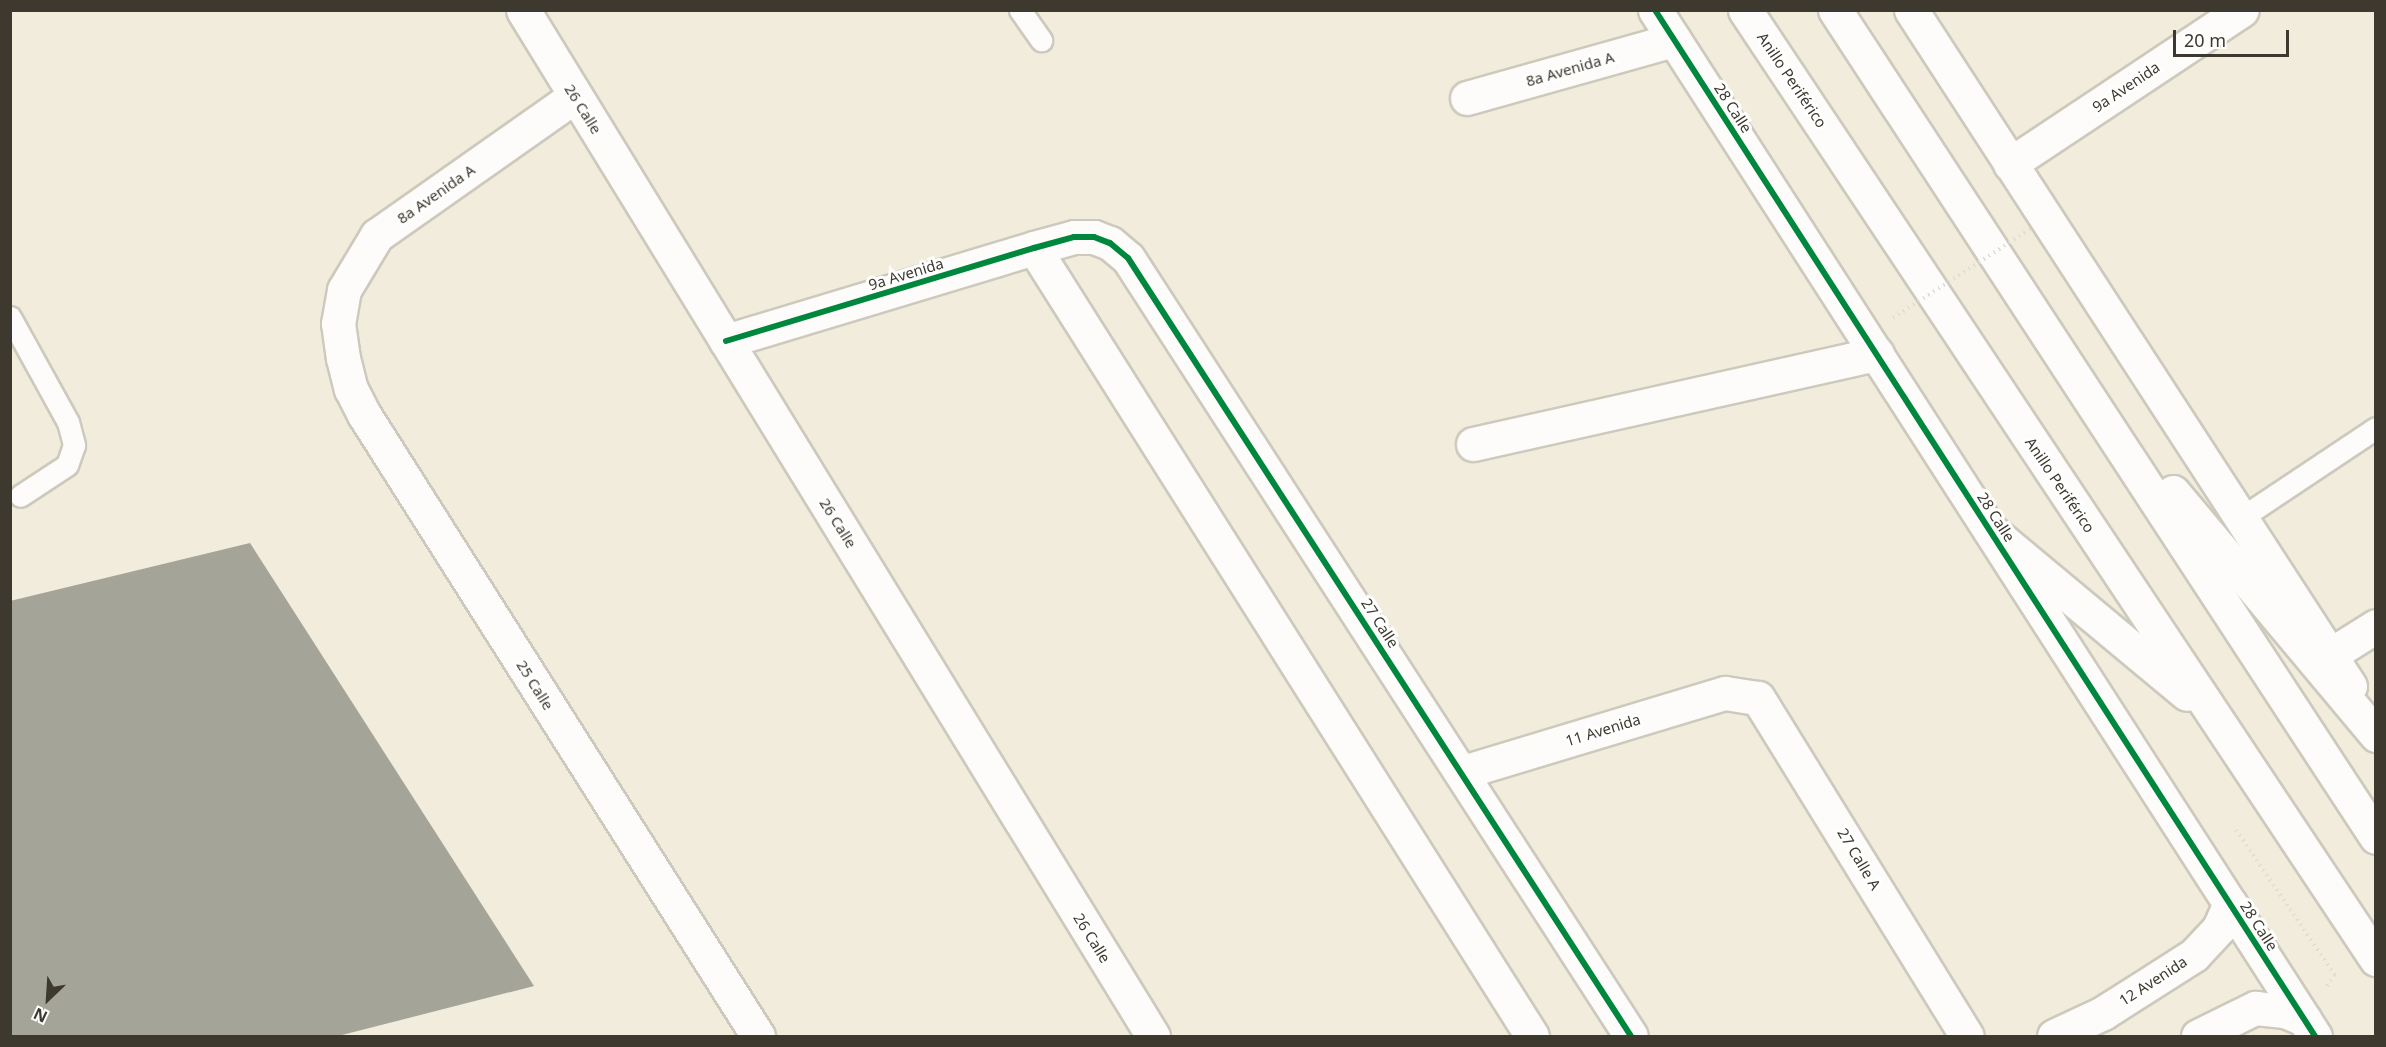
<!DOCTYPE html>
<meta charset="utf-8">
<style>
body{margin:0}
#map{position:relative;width:2386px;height:1047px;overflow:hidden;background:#f1ecdc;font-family:"Noto Sans",sans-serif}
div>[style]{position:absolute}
.building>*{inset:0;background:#a4a498}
.path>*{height:4px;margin-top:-2px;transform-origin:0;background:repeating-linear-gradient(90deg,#deddd8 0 1.5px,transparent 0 6px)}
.roads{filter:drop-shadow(2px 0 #cdc9bc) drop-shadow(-2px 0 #cdc9bc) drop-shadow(0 2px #cdc9bc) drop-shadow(0 -2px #cdc9bc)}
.service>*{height:21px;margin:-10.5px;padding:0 10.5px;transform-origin:10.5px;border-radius:10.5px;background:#fdfcfa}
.minor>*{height:33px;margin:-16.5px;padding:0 16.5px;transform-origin:16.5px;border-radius:16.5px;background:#fdfcfa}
.tertiary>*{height:33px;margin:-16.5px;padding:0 16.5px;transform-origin:16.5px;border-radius:16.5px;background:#fdfcfa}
.trunk>*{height:33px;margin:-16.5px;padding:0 16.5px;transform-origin:16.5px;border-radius:16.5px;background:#fdfcfa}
.path-bridge>*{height:4px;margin-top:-2px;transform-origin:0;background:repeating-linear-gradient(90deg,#deddd8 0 1.5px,transparent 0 6px)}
.cycleway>*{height:6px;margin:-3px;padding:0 3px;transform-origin:3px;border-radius:3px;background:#00873e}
span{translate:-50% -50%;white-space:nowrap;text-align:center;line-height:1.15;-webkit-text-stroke:6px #fefefe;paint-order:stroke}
.street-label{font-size:15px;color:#3d392e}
.frame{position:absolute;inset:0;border:12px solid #3d392e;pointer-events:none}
.north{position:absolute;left:18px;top:969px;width:60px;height:60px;-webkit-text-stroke:4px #fefefe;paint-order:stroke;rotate:205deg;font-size:16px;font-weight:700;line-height:24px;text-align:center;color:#3d392e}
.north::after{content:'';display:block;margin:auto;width:21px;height:27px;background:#3d392e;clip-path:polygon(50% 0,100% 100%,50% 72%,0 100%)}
.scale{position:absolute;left:2173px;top:30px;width:116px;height:27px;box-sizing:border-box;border:3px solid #3d392e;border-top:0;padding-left:8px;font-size:18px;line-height:21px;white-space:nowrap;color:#3d392e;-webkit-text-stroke:4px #fefefe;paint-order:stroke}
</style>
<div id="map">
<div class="building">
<i style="clip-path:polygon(250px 543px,534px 986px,338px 1036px,10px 1036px,10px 601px)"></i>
</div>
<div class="path">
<i style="left:2236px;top:830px;width:176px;rotate:55.7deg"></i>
<i style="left:2335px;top:975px;width:14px;rotate:126deg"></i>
</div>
<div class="roads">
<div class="service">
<i style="left:1020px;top:10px;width:37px;rotate:55deg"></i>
<i style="left:10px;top:317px;width:120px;rotate:61.1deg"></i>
<i style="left:68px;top:422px;width:24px;rotate:75deg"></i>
<i style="left:74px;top:445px;width:21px;rotate:109deg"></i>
<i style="left:67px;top:465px;width:56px;rotate:146.6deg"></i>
<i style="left:2241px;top:518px;width:162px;rotate:-33.7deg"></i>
</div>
<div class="minor">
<i style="left:523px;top:10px;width:1204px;rotate:58.45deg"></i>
<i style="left:575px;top:96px;width:242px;rotate:144.9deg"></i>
<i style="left:377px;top:235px;width:64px;rotate:121deg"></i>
<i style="left:344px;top:290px;width:34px;rotate:100deg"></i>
<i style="left:338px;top:323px;width:35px;rotate:82deg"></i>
<i style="left:343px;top:358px;width:32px;rotate:76deg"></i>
<i style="left:351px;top:389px;width:30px;rotate:63deg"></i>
<i style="left:365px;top:416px;width:734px;rotate:57.63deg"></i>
<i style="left:1467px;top:98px;width:215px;rotate:-15.7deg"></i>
<i style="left:2010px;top:164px;width:278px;rotate:-33.6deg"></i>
<i style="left:1034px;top:248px;width:932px;rotate:57.71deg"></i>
<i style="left:726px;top:341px;width:322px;rotate:-16.8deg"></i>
<i style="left:1034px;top:248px;width:41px;rotate:-15.4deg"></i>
<i style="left:1074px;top:237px;width:20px"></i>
<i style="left:1094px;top:237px;width:17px;rotate:21deg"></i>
<i style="left:1110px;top:243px;width:23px;rotate:40deg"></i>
<i style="left:1128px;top:258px;width:926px;rotate:57.12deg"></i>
<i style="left:1473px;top:444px;width:414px;rotate:-12.6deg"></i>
<i style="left:2330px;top:655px;width:54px;rotate:-32.2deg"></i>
<i style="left:1463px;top:772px;width:274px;rotate:-16.8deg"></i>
<i style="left:1725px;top:693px;width:33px;rotate:9deg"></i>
<i style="left:1758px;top:698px;width:397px;rotate:58.3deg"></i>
<i style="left:2054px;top:1036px;width:54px;rotate:-25.1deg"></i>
<i style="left:2103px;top:1013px;width:108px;rotate:-32.5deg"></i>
<i style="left:2194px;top:955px;width:37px;rotate:-47deg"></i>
<i style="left:2219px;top:928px;width:27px;rotate:-66deg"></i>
<i style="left:2198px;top:1036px;width:64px;rotate:-26.2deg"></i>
<i style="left:2255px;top:1008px;width:30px;rotate:6deg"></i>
<i style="left:2285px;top:1011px;width:21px;rotate:23deg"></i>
</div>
<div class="tertiary">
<i style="left:1655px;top:10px;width:1220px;rotate:57.25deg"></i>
<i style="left:1911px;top:10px;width:806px;rotate:57deg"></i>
</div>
<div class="trunk">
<i style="left:1745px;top:10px;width:1140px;rotate:56.38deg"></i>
<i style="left:1835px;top:10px;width:988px;rotate:56.81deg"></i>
<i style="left:2173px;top:492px;width:317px;rotate:50.1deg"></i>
<i style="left:1990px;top:530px;width:256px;rotate:39.8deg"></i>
</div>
</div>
<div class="path-bridge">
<i style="left:1893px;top:318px;width:163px;rotate:-33deg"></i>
</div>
<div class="cycleway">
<i style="left:1655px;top:10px;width:1220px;rotate:57.25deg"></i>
<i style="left:726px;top:341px;width:322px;rotate:-16.8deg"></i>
<i style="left:1034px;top:248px;width:41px;rotate:-15.4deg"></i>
<i style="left:1074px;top:237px;width:20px"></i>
<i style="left:1094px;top:237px;width:17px;rotate:21deg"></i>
<i style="left:1110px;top:243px;width:23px;rotate:40deg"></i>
<i style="left:1128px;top:258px;width:926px;rotate:57.12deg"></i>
</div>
<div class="street-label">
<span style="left:1570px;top:69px;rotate:-16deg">8a Avenida A</span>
<span style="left:1792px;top:80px;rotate:56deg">Anillo Periférico</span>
<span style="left:2126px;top:87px;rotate:-34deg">9a Avenida</span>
<span style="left:1733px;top:108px;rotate:57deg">28 Calle</span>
<span style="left:583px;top:109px;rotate:58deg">26 Calle</span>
<span style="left:436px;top:194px;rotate:-35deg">8a Avenida A</span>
<span style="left:906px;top:274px;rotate:-17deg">9a Avenida</span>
<span style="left:2060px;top:485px;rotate:56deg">Anillo Periférico</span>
<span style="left:1996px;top:517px;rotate:57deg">28 Calle</span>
<span style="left:838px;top:523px;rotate:58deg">26 Calle</span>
<span style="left:1380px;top:623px;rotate:57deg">27 Calle</span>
<span style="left:535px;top:685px;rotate:58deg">25 Calle</span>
<span style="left:1603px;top:730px;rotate:-17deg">11 Avenida</span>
<span style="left:1859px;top:859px;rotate:59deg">27 Calle A</span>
<span style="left:2259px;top:926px;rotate:57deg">28 Calle</span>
<span style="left:1092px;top:938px;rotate:58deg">26 Calle</span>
<span style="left:2153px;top:981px;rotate:-33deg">12 Avenida</span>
</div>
<div class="frame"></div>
<div class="north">N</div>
<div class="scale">20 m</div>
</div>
